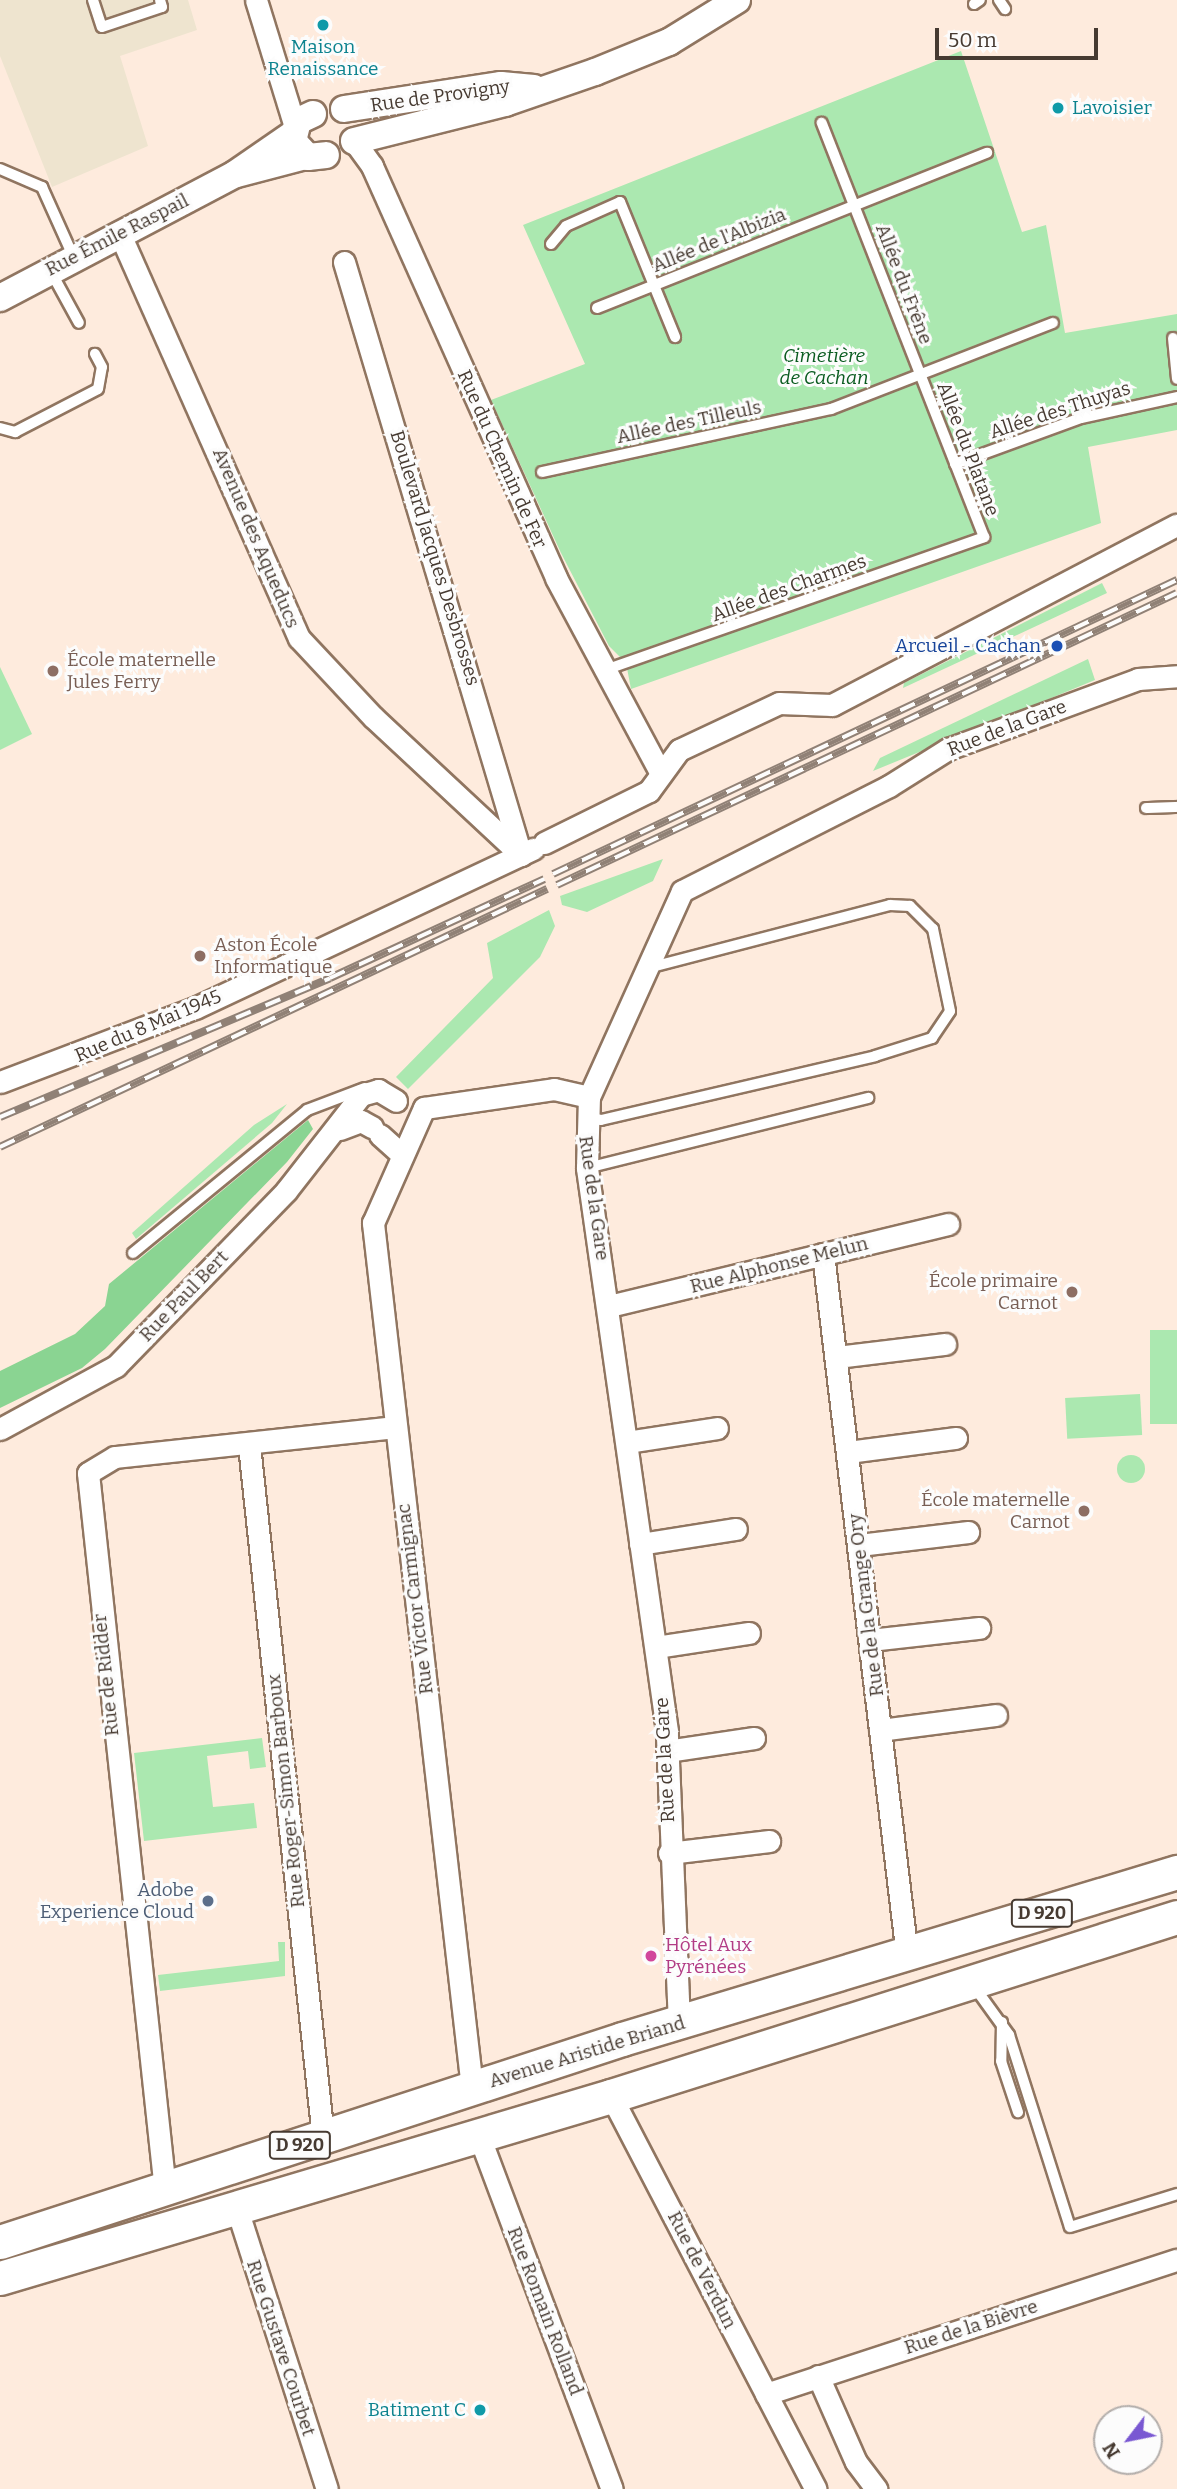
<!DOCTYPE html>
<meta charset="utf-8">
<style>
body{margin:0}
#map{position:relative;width:1177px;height:2489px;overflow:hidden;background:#feebdd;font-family:Bitter,serif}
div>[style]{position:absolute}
.industrial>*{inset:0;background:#eee4cf}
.green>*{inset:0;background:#abe8b0;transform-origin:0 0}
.round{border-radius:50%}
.forest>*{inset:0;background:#8ad492}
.roads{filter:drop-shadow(2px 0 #907560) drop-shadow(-2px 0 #907560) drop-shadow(0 2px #907560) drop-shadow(0 -2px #907560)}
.service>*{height:10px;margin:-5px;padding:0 5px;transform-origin:5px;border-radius:5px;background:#fff}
.minor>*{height:21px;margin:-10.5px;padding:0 10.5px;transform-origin:10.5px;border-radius:10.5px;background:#fff}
.tertiary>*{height:26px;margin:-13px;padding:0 13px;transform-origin:13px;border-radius:13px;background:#fff}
.primary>*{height:33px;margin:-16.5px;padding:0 16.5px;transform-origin:16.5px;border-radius:16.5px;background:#fff}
.rail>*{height:8px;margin-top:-4px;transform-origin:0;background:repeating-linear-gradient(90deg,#fcfcfc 0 16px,#908176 0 32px);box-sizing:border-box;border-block:2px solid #908176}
.dots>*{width:19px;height:19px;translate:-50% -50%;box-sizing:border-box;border:4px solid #fcfcfc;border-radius:50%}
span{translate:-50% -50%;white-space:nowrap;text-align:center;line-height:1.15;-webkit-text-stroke:6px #fcfcfc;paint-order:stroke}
.shield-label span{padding:2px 5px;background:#fcfcfc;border:2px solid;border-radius:5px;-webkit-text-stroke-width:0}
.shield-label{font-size:18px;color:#463a31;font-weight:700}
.culture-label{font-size:19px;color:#0d838f}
.left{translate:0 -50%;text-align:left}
.right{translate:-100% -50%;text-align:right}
.street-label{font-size:19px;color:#463a31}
.park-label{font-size:19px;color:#095b1f;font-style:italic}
.transit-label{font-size:19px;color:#164399}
.education-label{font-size:19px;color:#785e54}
.service-label{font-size:19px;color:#4e5e75}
.hotel-label{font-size:19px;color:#b23c85}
.north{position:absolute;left:1093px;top:2405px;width:70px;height:70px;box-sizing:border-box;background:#fcfcfc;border:2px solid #b3aeab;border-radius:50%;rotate:238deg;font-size:19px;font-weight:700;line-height:28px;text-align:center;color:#463a31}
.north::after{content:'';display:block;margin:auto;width:24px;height:32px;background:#7958d2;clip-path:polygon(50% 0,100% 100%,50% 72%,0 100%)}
.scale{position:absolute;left:935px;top:28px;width:163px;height:32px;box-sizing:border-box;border:4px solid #463a31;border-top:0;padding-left:9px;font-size:21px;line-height:24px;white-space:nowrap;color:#463a31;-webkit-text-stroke:5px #fcfcfc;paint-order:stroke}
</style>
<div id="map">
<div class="industrial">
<i style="clip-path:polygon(0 0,188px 0,197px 30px,120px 56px,148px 146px,52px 187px,0 56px)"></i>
</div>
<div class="green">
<i style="clip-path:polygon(961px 51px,1022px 232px,1046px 225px,1065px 333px,1177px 314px,1177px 430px,1088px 447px,1101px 523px,631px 689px,626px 663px,609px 646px,561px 553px,491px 400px,585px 364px,523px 225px)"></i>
<i style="clip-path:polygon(1102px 583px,1107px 593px,903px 688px,904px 683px)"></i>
<i style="clip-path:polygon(1088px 659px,1095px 680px,873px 771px,880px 758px)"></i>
<i style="clip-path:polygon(0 667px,32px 734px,0 750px)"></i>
<i style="clip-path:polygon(663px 859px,653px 881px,587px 912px,562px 905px,560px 896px)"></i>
<i style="clip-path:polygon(549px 910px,555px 926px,540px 957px,408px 1089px,396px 1077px,493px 978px,487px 943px)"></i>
<i style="clip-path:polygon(287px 1104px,272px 1123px,136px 1239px,132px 1233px,254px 1125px)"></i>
<i style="left:1177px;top:1330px;width:94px;height:27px;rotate:90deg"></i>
<i style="left:1140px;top:1394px;width:41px;height:75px;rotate:87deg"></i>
<i class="round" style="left:1117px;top:1455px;width:28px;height:28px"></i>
<i style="clip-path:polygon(262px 1738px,266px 1767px,250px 1769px,248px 1751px,207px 1756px,213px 1807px,254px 1803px,257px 1828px,144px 1841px,134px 1753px)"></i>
<i style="clip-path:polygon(285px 1942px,285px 1976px,160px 1991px,158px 1975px,279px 1961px,278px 1942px)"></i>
</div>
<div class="forest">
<i style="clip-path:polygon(308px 1120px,313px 1129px,287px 1162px,105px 1349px,82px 1368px,0 1408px,0 1371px,75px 1334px,105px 1306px,109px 1284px)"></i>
</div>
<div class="roads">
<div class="service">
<i style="left:93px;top:0;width:28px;rotate:72deg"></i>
<i style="left:102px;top:27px;width:63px;rotate:-18.4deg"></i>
<i style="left:162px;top:7px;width:7px;rotate:-106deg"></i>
<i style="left:999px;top:0;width:11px;rotate:56deg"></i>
<i style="left:974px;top:4px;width:7px;rotate:-34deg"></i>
<i style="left:0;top:169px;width:46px;rotate:23.2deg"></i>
<i style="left:42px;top:187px;width:76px;rotate:65.8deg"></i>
<i style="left:551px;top:244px;width:23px;rotate:-50deg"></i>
<i style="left:566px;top:226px;width:59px;rotate:-24deg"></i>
<i style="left:620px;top:202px;width:146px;rotate:67.8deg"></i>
<i style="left:50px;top:270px;width:60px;rotate:61.3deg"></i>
<i style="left:597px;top:308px;width:420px;rotate:-21.7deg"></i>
<i style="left:1173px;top:338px;width:41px;rotate:84.4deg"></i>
<i style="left:0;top:428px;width:16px;rotate:15deg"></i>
<i style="left:15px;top:432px;width:93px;rotate:-27.4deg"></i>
<i style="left:98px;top:389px;width:22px;rotate:-80deg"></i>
<i style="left:102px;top:367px;width:15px;rotate:-118deg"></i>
<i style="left:955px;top:464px;width:134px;rotate:-20.1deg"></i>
<i style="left:1081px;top:418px;width:98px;rotate:-12.3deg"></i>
<i style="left:542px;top:472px;width:296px;rotate:-12.3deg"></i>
<i style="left:831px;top:409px;width:238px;rotate:-21.2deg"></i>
<i style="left:605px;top:670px;width:402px;rotate:-19.3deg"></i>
<i style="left:984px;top:537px;width:445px;rotate:-111.4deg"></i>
<i style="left:1146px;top:808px;width:31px;rotate:-2deg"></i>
<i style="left:588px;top:1117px;width:13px;rotate:13deg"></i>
<i style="left:601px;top:1120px;width:281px;rotate:-13.1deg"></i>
<i style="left:875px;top:1056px;width:60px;rotate:-17.5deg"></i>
<i style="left:932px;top:1038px;width:32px;rotate:-56deg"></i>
<i style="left:950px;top:1011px;width:84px;rotate:-101.7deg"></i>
<i style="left:933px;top:929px;width:33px;rotate:-135deg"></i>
<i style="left:910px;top:906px;width:20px;rotate:-177deg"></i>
<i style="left:890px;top:905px;width:239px;rotate:165.4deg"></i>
<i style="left:587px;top:1168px;width:290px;rotate:-14deg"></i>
<i style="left:133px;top:1253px;width:225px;rotate:-39.4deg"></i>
<i style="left:307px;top:1110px;width:62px;rotate:-20.8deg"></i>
<i style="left:973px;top:1985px;width:62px;rotate:54.2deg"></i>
<i style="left:1009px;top:2035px;width:201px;rotate:72.4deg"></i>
<i style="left:1070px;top:2227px;width:112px;rotate:-17.1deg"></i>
<i style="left:1002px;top:2022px;width:39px;rotate:91deg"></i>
<i style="left:1001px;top:2061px;width:54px;rotate:71.6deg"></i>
</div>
<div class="minor">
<i style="left:256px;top:0;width:133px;rotate:72.9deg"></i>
<i style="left:354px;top:141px;width:31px;rotate:54deg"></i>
<i style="left:372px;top:166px;width:451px;rotate:65.9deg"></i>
<i style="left:556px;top:578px;width:222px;rotate:61.8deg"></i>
<i style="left:119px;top:232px;width:444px;rotate:66.1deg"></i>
<i style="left:299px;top:638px;width:108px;rotate:46.9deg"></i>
<i style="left:373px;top:717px;width:202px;rotate:43deg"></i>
<i style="left:344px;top:262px;width:619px;rotate:73.38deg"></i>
<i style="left:544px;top:843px;width:117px;rotate:-26.3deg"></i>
<i style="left:649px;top:791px;width:51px;rotate:-53.8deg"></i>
<i style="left:679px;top:750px;width:110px;rotate:-25.2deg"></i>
<i style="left:779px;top:703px;width:53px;rotate:2.2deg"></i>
<i style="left:832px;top:705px;width:389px;rotate:-27.6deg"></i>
<i style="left:0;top:1082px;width:209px;rotate:-20.8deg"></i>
<i style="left:195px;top:1008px;width:374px;rotate:-25.2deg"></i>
<i style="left:340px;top:1129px;width:22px;rotate:-21deg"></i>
<i style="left:361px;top:1121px;width:13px;rotate:29deg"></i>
<i style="left:380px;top:1135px;width:27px;rotate:42deg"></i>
<i style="left:823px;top:1254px;width:706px;rotate:83.17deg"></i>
<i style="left:609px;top:1306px;width:349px;rotate:-13.6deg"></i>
<i style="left:837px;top:1357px;width:109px;rotate:-6.9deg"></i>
<i style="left:0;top:1429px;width:132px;rotate:-28.5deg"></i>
<i style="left:116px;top:1366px;width:244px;rotate:-45.8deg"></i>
<i style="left:286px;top:1191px;width:122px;rotate:-52deg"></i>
<i style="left:361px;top:1095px;width:18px;rotate:-16deg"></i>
<i style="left:378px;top:1090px;width:21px;rotate:31deg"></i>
<i style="left:627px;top:1442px;width:91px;rotate:-8.8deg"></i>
<i style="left:249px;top:1445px;width:697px;rotate:83.9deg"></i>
<i style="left:848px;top:1452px;width:109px;rotate:-7.4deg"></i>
<i style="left:640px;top:1544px;width:97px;rotate:-8.9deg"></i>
<i style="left:859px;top:1545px;width:110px;rotate:-6.8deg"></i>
<i style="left:870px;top:1640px;width:110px;rotate:-6.3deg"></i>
<i style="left:656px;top:1647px;width:94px;rotate:-8.6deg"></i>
<i style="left:880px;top:1730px;width:117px;rotate:-7.4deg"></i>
<i style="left:667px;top:1751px;width:88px;rotate:-8.5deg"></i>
<i style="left:669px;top:1853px;width:101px;rotate:-6.8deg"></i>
<i style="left:679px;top:2023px;width:292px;rotate:-92.4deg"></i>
<i style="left:667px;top:1731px;width:569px;rotate:-98.09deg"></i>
<i style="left:587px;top:1168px;width:71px;rotate:-88.4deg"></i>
<i style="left:589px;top:1097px;width:226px;rotate:-65.7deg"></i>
<i style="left:682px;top:891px;width:232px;rotate:-26.9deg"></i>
<i style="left:889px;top:786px;width:70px;rotate:-32.1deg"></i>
<i style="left:948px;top:749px;width:202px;rotate:-20.2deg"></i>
<i style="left:1138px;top:679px;width:39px;rotate:-4deg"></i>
<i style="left:472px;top:2088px;width:871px;rotate:-96.53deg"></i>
<i style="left:373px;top:1223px;width:126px;rotate:-66.1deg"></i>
<i style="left:424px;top:1108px;width:131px;rotate:-8.3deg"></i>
<i style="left:554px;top:1089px;width:36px;rotate:13deg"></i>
<i style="left:611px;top:2096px;width:443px;rotate:62.5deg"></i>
<i style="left:478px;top:2133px;width:380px;rotate:69.4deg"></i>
<i style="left:165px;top:2190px;width:721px;rotate:-96.13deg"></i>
<i style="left:88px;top:1473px;width:31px;rotate:-31deg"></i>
<i style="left:115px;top:1457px;width:281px;rotate:-6.1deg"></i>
<i style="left:236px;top:2206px;width:297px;rotate:72.2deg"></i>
<i style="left:818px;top:2376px;width:94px;rotate:66.2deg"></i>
<i style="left:856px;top:2462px;width:34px;rotate:53deg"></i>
<i style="left:766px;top:2394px;width:432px;rotate:-18.1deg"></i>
</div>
<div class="tertiary">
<i style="left:344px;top:109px;width:159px;rotate:-8.7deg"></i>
<i style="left:501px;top:85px;width:33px;rotate:5deg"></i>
<i style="left:313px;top:114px;width:17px;rotate:155deg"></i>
<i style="left:298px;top:121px;width:21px;rotate:104deg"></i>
<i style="left:293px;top:141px;width:22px;rotate:47deg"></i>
<i style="left:308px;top:157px;width:18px;rotate:-6deg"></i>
<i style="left:354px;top:141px;width:156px;rotate:-14.1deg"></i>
<i style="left:505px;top:103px;width:95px;rotate:-19deg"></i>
<i style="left:595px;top:72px;width:80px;rotate:-22.1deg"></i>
<i style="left:669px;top:42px;width:80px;rotate:-31.7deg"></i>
<i style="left:237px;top:174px;width:70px;rotate:-14.8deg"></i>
<i style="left:0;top:298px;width:266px;rotate:-27.8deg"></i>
<i style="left:235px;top:174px;width:70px;rotate:-34.6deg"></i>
</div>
<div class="primary">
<i style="left:0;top:2242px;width:654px;rotate:-18.07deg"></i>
<i style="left:622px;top:2039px;width:580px;rotate:-16.75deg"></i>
<i style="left:0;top:2278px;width:638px;rotate:-16.59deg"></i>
<i style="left:611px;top:2096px;width:594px;rotate:-17.55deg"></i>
</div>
</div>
<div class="rail">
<i style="left:553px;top:874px;width:690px;rotate:-25.23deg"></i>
<i style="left:557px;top:885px;width:685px;rotate:-25.22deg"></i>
<i style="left:0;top:1117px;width:358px;rotate:-22.8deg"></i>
<i style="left:330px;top:978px;width:236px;rotate:-24.8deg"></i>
<i style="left:0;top:1147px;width:605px;rotate:-25.25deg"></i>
</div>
<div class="dots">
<i style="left:323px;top:25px;background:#0f9aa8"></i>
<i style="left:1058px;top:108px;background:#0f9aa8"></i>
<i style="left:1057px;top:646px;background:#1a4fb4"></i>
<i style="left:53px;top:671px;background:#8d6e63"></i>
<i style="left:200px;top:956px;background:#8d6e63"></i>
<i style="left:1072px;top:1292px;background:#8d6e63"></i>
<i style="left:1084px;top:1511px;background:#8d6e63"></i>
<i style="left:208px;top:1901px;background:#5c6f8a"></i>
<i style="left:651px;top:1956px;background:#d1479c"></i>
<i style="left:480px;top:2410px;background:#0f9aa8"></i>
</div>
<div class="shield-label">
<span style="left:1042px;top:1913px">D 920</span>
<span style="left:300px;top:2145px">D 920</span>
</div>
<div class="culture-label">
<span style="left:323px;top:58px">Maison<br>Renaissance</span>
<span class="left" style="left:1072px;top:108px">Lavoisier</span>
<span class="right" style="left:466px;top:2410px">Batiment C</span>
</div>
<div class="street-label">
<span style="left:440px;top:96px;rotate:-8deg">Rue de Provigny</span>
<span style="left:117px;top:235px;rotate:-27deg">Rue Émile Raspail</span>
<span style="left:719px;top:240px;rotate:-22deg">Allée de l'Albizia</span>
<span style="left:904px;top:284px;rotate:69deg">Allée du Frêne</span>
<span style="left:1060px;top:410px;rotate:-18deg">Allée des Thuyas</span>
<span style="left:689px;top:422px;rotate:-12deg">Allée des Tilleuls</span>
<span style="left:968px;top:449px;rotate:69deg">Allée du Platane</span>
<span style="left:502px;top:459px;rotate:66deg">Rue du Chemin de Fer</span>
<span style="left:256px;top:538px;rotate:67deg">Avenue des Aqueducs</span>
<span style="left:435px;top:558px;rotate:73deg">Boulevard Jacques Desbrosses</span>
<span style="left:789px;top:588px;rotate:-20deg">Allée des Charmes</span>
<span style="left:1007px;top:728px;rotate:-21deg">Rue de la Gare</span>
<span style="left:148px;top:1026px;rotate:-23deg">Rue du 8 Mai 1945</span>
<span style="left:594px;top:1198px;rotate:82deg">Rue de la Gare</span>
<span style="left:779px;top:1265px;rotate:-14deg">Rue Alphonse Melun</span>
<span style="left:184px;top:1296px;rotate:-46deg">Rue Paul Bert</span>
<span style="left:415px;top:1599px;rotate:-97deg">Rue Victor Carmignac</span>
<span style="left:866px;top:1605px;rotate:-97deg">Rue de la Grange Ory</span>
<span style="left:106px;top:1675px;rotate:-96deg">Rue de Ridder</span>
<span style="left:665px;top:1760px;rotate:-93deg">Rue de la Gare</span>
<span style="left:286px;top:1791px;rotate:-96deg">Rue Roger-Simon Barboux</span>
<span style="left:587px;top:2052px;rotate:-17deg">Avenue Aristide Briand</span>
<span style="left:702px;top:2270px;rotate:63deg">Rue de Verdun</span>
<span style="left:545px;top:2311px;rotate:69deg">Rue Romain Rolland</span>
<span style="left:971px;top:2327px;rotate:-18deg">Rue de la Bièvre</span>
<span style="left:281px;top:2348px;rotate:72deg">Rue Gustave Courbet</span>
</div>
<div class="park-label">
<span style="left:824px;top:367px">Cimetière<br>de Cachan</span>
</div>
<div class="transit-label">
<span class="right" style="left:1041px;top:646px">Arcueil - Cachan</span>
</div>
<div class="education-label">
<span class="left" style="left:67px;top:671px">École maternelle<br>Jules Ferry</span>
<span class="left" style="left:214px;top:956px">Aston École<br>Informatique</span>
<span class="right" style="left:1058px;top:1292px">École primaire<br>Carnot</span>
<span class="right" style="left:1070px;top:1511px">École maternelle<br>Carnot</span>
</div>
<div class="service-label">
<span class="right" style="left:194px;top:1901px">Adobe<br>Experience Cloud</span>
</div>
<div class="hotel-label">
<span class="left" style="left:665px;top:1956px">Hôtel Aux<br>Pyrénées</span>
</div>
<div class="north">N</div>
<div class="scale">50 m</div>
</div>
